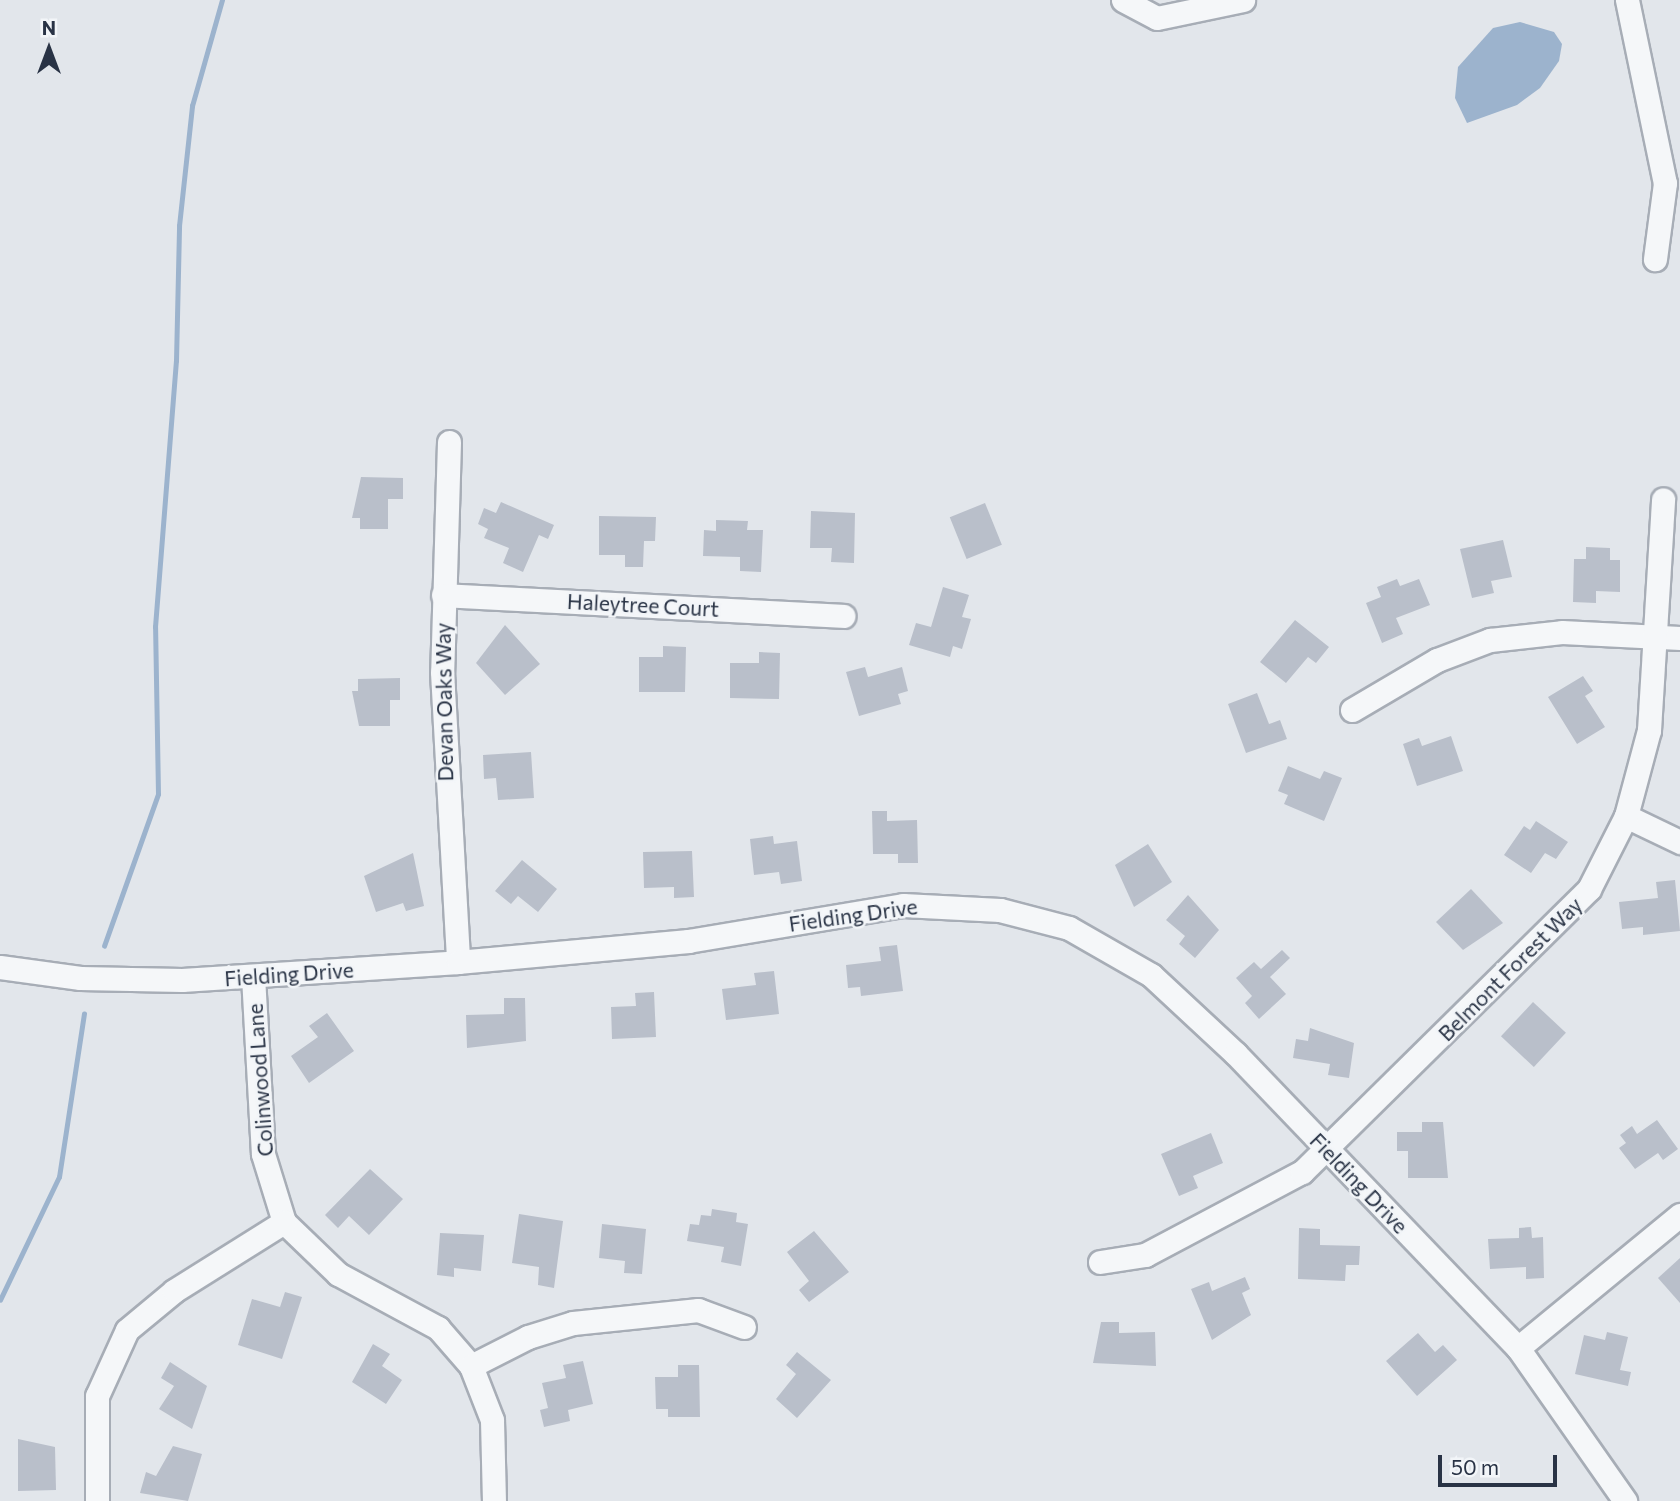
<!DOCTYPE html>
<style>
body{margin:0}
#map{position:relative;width:1680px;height:1501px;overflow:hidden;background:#e2e6eb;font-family:Commissioner,sans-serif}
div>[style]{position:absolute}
.water>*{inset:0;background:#9cb3cd}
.stream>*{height:4.5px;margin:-2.25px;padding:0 2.25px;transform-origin:2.25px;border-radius:2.25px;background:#9cb3cd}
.building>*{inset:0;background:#b9bfca;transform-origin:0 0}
.roads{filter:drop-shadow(2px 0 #a7adb6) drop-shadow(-2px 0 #a7adb6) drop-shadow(0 2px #a7adb6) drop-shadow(0 -2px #a7adb6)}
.minor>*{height:23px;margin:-11.5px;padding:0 11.5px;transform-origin:11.5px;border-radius:11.5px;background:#f5f7f9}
span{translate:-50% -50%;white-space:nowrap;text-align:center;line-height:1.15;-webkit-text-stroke:5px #f2f5f8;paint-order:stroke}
.street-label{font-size:21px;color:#293345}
.north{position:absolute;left:14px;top:14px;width:70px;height:70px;-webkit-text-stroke:5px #f2f5f8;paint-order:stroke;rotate:0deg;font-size:19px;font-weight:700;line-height:28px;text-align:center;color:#293345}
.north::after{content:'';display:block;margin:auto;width:24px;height:32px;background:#293345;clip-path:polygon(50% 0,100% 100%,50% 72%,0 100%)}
.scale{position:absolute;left:1438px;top:1455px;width:119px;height:32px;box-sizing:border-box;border:4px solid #293345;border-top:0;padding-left:9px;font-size:21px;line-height:24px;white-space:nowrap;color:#293345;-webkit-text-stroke:5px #f2f5f8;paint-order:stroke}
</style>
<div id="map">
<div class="water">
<i style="clip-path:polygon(1520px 22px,1554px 32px,1562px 44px,1559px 61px,1540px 88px,1517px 105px,1467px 123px,1455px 98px,1458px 67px,1493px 28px)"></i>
</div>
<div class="stream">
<i style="left:104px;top:946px;width:161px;rotate:-70.4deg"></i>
<i style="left:158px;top:794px;width:167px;rotate:-91deg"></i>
<i style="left:155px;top:627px;width:267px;rotate:-85.5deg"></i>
<i style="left:176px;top:361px;width:135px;rotate:-88.7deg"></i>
<i style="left:179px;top:226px;width:121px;rotate:-83.8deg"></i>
<i style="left:192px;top:106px;width:110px;rotate:-74.2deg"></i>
<i style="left:0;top:1300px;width:136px;rotate:-64.4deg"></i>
<i style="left:59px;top:1177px;width:165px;rotate:-81.3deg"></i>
</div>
<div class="building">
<i style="clip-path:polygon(361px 477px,403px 478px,403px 499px,388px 499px,388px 529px,360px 529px,360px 518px,352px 518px)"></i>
<i style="clip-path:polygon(501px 502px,554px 525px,548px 539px,539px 535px,523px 572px,503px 563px,509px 548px,484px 538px,488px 529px,478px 524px,484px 508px,496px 513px)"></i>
<i style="left:985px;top:503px;width:45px;height:38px;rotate:68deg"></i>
<i style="clip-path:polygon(811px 511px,855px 513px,854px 563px,831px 562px,832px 548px,810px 548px)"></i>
<i style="clip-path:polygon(599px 516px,656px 517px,655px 541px,644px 541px,643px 567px,625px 567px,625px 555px,599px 555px)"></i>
<i style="clip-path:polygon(716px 520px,748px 521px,747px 530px,763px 530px,761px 572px,740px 571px,740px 557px,703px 556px,704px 530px,716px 531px)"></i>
<i style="clip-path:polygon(1503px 540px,1512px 577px,1491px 581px,1494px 593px,1472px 598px,1460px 549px)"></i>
<i style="clip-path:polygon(1586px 547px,1610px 548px,1610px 560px,1620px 560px,1620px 592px,1596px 591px,1596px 603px,1573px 602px,1574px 559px,1586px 559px)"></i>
<i style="clip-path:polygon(1397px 579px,1400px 586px,1419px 579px,1430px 605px,1396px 618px,1403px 634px,1382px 643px,1366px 603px,1381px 597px,1377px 587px)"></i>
<i style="clip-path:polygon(943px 587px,969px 595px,962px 617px,971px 619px,962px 649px,953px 646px,950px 657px,909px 645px,916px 623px,931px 627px)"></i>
<i style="clip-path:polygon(1295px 620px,1329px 647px,1316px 663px,1308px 657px,1286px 683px,1260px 662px)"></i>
<i style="clip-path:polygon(505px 625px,540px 664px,505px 695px,476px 663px)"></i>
<i style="clip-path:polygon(663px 646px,686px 647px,685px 692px,639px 692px,639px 657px,663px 657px)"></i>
<i style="clip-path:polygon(759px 652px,780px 653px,779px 699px,730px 698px,730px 663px,759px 663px)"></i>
<i style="clip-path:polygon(865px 667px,868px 677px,902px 667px,908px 691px,898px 694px,901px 704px,859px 716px,846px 672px)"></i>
<i style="clip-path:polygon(1583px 676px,1593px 691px,1585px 696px,1605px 727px,1577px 744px,1548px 697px)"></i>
<i style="clip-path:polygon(400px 678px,400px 700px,390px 700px,390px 726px,359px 726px,352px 691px,358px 691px,358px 679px)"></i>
<i style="clip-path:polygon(1257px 693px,1269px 724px,1280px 720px,1287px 739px,1246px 753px,1228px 704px)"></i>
<i style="clip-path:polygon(1451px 736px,1463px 771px,1417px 786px,1403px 744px,1419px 738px,1422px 746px)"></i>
<i style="clip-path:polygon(531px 752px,534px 798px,498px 800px,496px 778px,484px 779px,483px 755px)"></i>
<i style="clip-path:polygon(1288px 766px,1320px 779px,1324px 771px,1342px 778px,1324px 821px,1284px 804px,1288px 795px,1278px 791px)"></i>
<i style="clip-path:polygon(872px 811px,887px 811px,887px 821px,917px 820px,918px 863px,898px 863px,898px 854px,873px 854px)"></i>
<i style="clip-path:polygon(1536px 821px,1568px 842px,1556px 859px,1545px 853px,1531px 873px,1504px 855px,1524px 826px,1530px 830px)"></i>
<i style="clip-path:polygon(773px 836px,774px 844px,797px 841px,802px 881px,781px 884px,779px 872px,754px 875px,750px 839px)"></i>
<i style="clip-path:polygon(1148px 844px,1172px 882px,1134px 907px,1115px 865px)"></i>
<i style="clip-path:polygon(692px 851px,694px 897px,674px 898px,674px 887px,644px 888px,643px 852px)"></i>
<i style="clip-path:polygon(413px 853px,424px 906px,406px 911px,403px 903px,376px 912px,364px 876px)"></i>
<i style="clip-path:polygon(522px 860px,557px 889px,538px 912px,518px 896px,511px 904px,495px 891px)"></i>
<i style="clip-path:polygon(1675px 880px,1680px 931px,1643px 935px,1643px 927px,1622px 929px,1619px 902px,1658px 898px,1656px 882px)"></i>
<i style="clip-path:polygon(1471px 889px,1503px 923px,1463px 950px,1436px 922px)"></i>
<i style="clip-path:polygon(1188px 895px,1219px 930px,1195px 958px,1179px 944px,1185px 936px,1166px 920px)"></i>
<i style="clip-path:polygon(897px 945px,903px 991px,861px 996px,860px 987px,848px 988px,846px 965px,881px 961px,879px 947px)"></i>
<i style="clip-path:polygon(1282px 950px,1290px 958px,1270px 977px,1286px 994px,1259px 1019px,1245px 1003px,1252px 996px,1236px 978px,1254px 962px,1261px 969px)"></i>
<i style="clip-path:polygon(774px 971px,779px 1014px,726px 1020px,722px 989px,756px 985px,754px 973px)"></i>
<i style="clip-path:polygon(654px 992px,656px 1037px,612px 1039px,611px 1007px,636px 1006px,635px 993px)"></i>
<i style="clip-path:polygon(504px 998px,525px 998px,526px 1041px,467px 1048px,466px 1015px,504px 1014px)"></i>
<i style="left:1533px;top:1002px;width:45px;height:47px;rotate:43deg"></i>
<i style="clip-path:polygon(327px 1013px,354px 1051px,309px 1083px,291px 1056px,318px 1037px,309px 1026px)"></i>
<i style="clip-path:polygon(1310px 1028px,1354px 1043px,1349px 1078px,1328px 1075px,1330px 1064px,1293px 1058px,1296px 1039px,1308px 1041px)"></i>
<i style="clip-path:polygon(1657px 1120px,1678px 1149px,1663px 1160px,1658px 1153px,1635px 1169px,1619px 1148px,1626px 1143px,1620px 1135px,1632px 1126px,1637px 1134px)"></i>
<i style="clip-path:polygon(1422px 1122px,1443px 1122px,1448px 1178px,1408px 1178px,1408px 1151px,1397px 1151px,1397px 1132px,1422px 1132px)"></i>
<i style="clip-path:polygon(1211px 1133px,1223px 1163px,1193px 1176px,1198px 1188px,1179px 1196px,1161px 1154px)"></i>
<i style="clip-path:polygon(370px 1169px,403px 1199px,369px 1235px,349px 1216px,338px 1228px,325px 1215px)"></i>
<i style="clip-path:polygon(712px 1209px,737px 1213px,736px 1222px,748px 1224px,741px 1266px,721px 1262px,724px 1247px,687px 1241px,690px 1224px,699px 1225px,701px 1215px,711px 1216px)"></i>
<i style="clip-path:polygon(519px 1214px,563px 1221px,554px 1288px,538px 1285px,539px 1267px,512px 1263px)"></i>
<i style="clip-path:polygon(602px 1224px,646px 1229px,642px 1274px,624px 1273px,625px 1261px,599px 1258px)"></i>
<i style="clip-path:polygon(1531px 1227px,1532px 1238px,1543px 1237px,1544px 1278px,1526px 1279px,1526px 1267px,1490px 1269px,1488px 1239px,1519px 1238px,1519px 1228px)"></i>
<i style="clip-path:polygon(1299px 1228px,1320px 1229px,1320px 1245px,1360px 1246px,1359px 1265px,1346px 1265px,1345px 1281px,1298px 1279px)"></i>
<i style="clip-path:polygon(814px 1231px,849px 1272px,809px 1302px,799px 1290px,809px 1281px,787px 1252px)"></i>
<i style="clip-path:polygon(440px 1233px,484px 1235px,481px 1271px,454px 1268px,454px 1277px,437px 1275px)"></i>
<i style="clip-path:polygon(1680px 1258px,1680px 1303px,1658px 1278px)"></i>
<i style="clip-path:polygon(1245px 1277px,1250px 1289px,1242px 1293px,1251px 1315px,1212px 1340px,1191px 1289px,1209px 1282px,1212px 1291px)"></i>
<i style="clip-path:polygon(285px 1292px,302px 1297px,282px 1359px,238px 1345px,252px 1299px,280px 1307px)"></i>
<i style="clip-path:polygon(1101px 1322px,1119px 1322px,1119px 1333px,1155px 1332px,1156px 1366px,1093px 1363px)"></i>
<i style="clip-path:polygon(1607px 1332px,1628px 1337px,1620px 1370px,1631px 1372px,1628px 1386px,1575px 1374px,1584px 1335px,1605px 1340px)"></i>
<i style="clip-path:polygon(1418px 1333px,1435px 1352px,1443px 1345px,1457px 1360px,1417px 1396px,1386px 1361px)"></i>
<i style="clip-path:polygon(373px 1344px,390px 1354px,382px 1366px,402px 1380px,386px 1404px,352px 1382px)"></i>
<i style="clip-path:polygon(797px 1352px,831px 1380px,797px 1418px,776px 1399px,796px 1374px,786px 1365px)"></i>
<i style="clip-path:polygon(583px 1361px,593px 1404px,568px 1410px,570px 1421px,544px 1427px,540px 1410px,548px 1408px,542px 1383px,566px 1378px,563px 1365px)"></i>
<i style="clip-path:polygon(170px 1362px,207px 1386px,192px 1429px,159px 1409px,174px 1386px,161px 1378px)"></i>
<i style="clip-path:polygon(678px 1365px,699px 1365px,700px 1417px,668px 1417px,668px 1409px,656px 1409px,655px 1377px,678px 1377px)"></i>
<i style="clip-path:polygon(18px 1439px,55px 1447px,56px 1490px,18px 1491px)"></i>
<i style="clip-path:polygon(173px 1446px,202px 1454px,188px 1501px,140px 1493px,146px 1472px,156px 1476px)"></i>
</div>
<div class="roads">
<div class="minor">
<i style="left:1123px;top:0;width:38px;rotate:28deg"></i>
<i style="left:1157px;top:18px;width:88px;rotate:-11.8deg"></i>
<i style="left:1627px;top:0;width:187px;rotate:78.3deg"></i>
<i style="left:1665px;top:183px;width:77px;rotate:97.5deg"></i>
<i style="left:449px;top:442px;width:230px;rotate:91.7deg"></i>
<i style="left:442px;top:672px;width:290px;rotate:86.8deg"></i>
<i style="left:443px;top:595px;width:401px;rotate:3deg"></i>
<i style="left:1352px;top:710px;width:99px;rotate:-30.5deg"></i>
<i style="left:1437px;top:660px;width:57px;rotate:-20.7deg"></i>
<i style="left:1490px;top:640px;width:72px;rotate:-6.3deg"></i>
<i style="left:1562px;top:632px;width:118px;rotate:2.9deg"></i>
<i style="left:1626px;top:816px;width:60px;rotate:25.7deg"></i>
<i style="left:0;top:967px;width:81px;rotate:7.8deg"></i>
<i style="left:80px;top:978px;width:102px;rotate:1.1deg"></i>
<i style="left:182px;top:980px;width:277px;rotate:-3.7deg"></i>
<i style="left:458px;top:962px;width:231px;rotate:-5.2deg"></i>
<i style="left:688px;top:941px;width:218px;rotate:-9.5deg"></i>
<i style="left:903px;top:905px;width:97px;rotate:3deg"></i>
<i style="left:1000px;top:910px;width:71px;rotate:14.6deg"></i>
<i style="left:1069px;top:928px;width:95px;rotate:29.8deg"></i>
<i style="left:1151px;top:975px;width:116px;rotate:42.9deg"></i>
<i style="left:1236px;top:1054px;width:407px;rotate:46.2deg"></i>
<i style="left:1518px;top:1348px;width:187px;rotate:55deg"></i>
<i style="left:253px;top:976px;width:178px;rotate:86.8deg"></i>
<i style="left:263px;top:1154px;width:71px;rotate:72.8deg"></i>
<i style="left:284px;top:1222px;width:75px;rotate:43.9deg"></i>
<i style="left:338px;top:1274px;width:114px;rotate:28.4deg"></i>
<i style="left:438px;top:1328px;width:50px;rotate:49deg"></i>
<i style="left:471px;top:1366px;width:58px;rotate:68.7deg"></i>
<i style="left:492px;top:1420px;width:81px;rotate:88.6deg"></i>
<i style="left:1100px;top:1262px;width:46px;rotate:-8.8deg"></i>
<i style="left:1145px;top:1255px;width:178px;rotate:-27.9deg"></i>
<i style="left:1302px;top:1172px;width:403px;rotate:-44.6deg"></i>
<i style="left:1589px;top:889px;width:82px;rotate:-63.1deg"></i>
<i style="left:1626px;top:816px;width:89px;rotate:-75deg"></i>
<i style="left:1649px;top:730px;width:231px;rotate:-86.5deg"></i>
<i style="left:1518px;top:1348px;width:210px;rotate:-39.4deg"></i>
<i style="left:471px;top:1366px;width:64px;rotate:-27deg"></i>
<i style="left:528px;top:1337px;width:47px;rotate:-17.3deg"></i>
<i style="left:573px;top:1323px;width:126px;rotate:-5.9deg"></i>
<i style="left:698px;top:1310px;width:49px;rotate:20.3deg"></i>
<i style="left:97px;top:1501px;width:105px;rotate:-90deg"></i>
<i style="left:97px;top:1396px;width:72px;rotate:-65.6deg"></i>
<i style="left:127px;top:1330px;width:61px;rotate:-39.7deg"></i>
<i style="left:174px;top:1291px;width:130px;rotate:-32.1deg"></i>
</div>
</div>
<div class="street-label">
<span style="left:643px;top:605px;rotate:3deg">Haleytree Court</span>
<span style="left:444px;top:702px;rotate:-91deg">Devan Oaks Way</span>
<span style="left:853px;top:915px;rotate:-8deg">Fielding Drive</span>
<span style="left:1510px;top:969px;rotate:-45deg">Belmont Forest Way</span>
<span style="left:289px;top:974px;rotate:-4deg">Fielding Drive</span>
<span style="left:260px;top:1080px;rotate:-94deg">Colinwood Lane</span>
<span style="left:1359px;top:1183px;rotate:46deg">Fielding Drive</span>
</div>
<div class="north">N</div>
<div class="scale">50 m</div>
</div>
